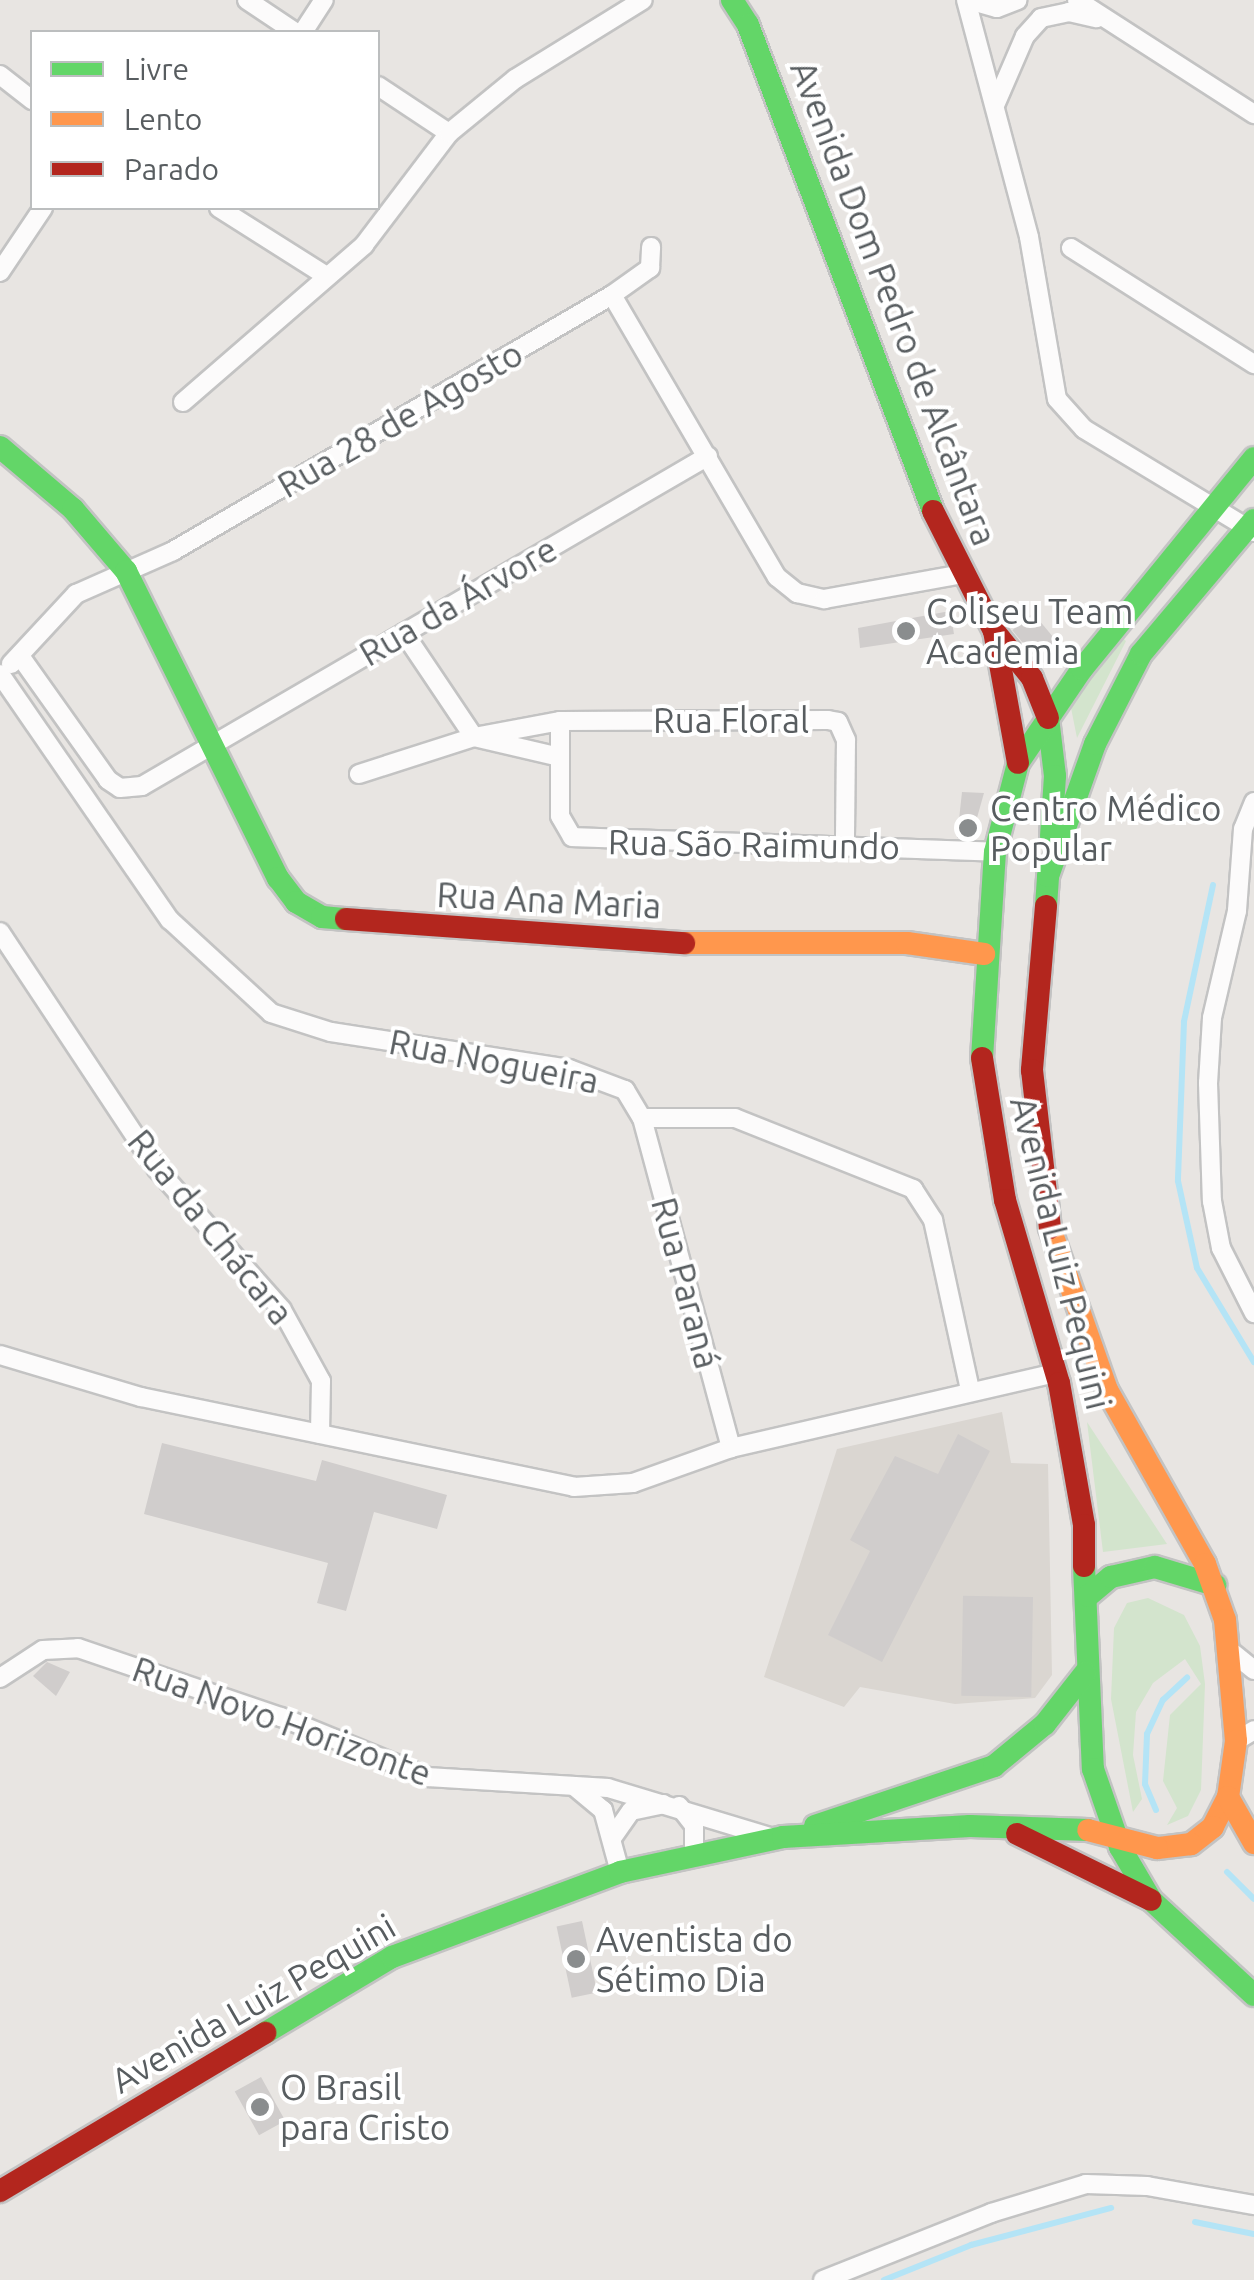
<!DOCTYPE html>
<meta charset="utf-8">
<style>
body{margin:0}
#map{position:relative;width:1254px;height:2280px;overflow:hidden;background:#e8e5e2;font-family:Ubuntu,sans-serif}
div>[style]{position:absolute}
.education>*{inset:0;background:#dad6d1}
.green>*{inset:0;background:#d3e4cd}
.stream>*{height:6px;margin:-3px;padding:0 3px;transform-origin:3px;border-radius:3px;background:#b4e4f6}
.building>*{inset:0;background:#d0cdcc;transform-origin:0 0}
.roads{filter:drop-shadow(2px 0 #c3c3c3) drop-shadow(-2px 0 #c3c3c3) drop-shadow(0 2px #c3c3c3) drop-shadow(0 -2px #c3c3c3)}
.street>*{height:18px;margin:-9px;padding:0 9px;transform-origin:9px;border-radius:9px;background:#fcfbfb}
.fast>*{height:22px;margin:-11px;padding:0 11px;transform-origin:11px;border-radius:11px;background:#63d668}
.slow>*{height:22px;margin:-11px;padding:0 11px;transform-origin:11px;border-radius:11px;background:#ff974d}
.jam>*{height:22px;margin:-11px;padding:0 11px;transform-origin:11px;border-radius:11px;background:#b3261e}
.dots>*{width:28px;height:28px;translate:-50% -50%;box-sizing:border-box;border:5px solid #fff;border-radius:50%}
span{translate:-50% -50%;white-space:nowrap;text-align:center;line-height:1.15;-webkit-text-stroke:8px #fff;paint-order:stroke}
.street-label{font-size:35px;color:#585d60}
.poi-label{font-size:35px;color:#585d60}
.left{translate:0 -50%;text-align:left}
.legend{position:absolute;left:30px;top:30px;width:350px;height:180px;box-sizing:border-box;background:#fff;border:2px solid #bcbebf;margin:0;padding:12px 18px;list-style:none;font-size:30px;color:#585d60}
.legend li{display:flex;align-items:center;gap:20px;height:50px}
.legend b{width:50px;border:2px solid #bcbebf}
</style>
<div id="map">
<div class="education">
<i style="clip-path:polygon(1002px 1412px,1011px 1463px,1048px 1464px,1052px 1675px,1035px 1698px,955px 1704px,860px 1687px,844px 1707px,764px 1677px,837px 1449px)"></i>
</div>
<div class="green">
<i style="clip-path:polygon(1119px 635px,1126px 641px,1077px 738px,1071px 708px)"></i>
<i style="clip-path:polygon(1087px 1422px,1167px 1544px,1103px 1552px)"></i>
<i style="clip-path:polygon(1148px 1598px,1184px 1615px,1200px 1646px,1205px 1684px,1201px 1790px,1188px 1816px,1167px 1825px,1177px 1808px,1163px 1781px,1170px 1715px,1201px 1684px,1185px 1659px,1153px 1683px,1136px 1712px,1133px 1755px,1142px 1799px,1133px 1812px,1111px 1699px,1114px 1628px,1127px 1603px)"></i>
</div>
<div class="stream">
<i style="left:1213px;top:885px;width:140px;rotate:102deg"></i>
<i style="left:1184px;top:1022px;width:159px;rotate:92.2deg"></i>
<i style="left:1178px;top:1181px;width:89px;rotate:77.7deg"></i>
<i style="left:1197px;top:1268px;width:110px;rotate:58.8deg"></i>
<i style="left:1156px;top:1810px;width:28px;rotate:-113deg"></i>
<i style="left:1145px;top:1784px;width:50px;rotate:-87.7deg"></i>
<i style="left:1147px;top:1734px;width:38px;rotate:-65deg"></i>
<i style="left:1163px;top:1700px;width:33px;rotate:-43deg"></i>
<i style="left:1227px;top:1872px;width:38px;rotate:45deg"></i>
<i style="left:1195px;top:2222px;width:60px;rotate:11.5deg"></i>
<i style="left:884px;top:2280px;width:94px;rotate:-21.9deg"></i>
<i style="left:971px;top:2245px;width:145px;rotate:-14.8deg"></i>
</div>
<div class="building">
<i style="clip-path:polygon(950px 611px,954px 634px,860px 648px,858px 628px)"></i>
<i style="left:1033px;top:613px;width:45px;height:27px;rotate:50deg"></i>
<i style="clip-path:polygon(962px 792px,984px 793px,971px 839px,957px 838px)"></i>
<i style="clip-path:polygon(958px 1434px,990px 1451px,882px 1662px,828px 1635px,870px 1551px,850px 1540px,895px 1456px,938px 1474px)"></i>
<i style="clip-path:polygon(162px 1443px,316px 1481px,322px 1460px,447px 1495px,437px 1529px,374px 1512px,346px 1611px,317px 1603px,328px 1563px,144px 1514px)"></i>
<i style="left:1033px;top:1597px;width:100px;height:70px;rotate:91deg"></i>
<i style="clip-path:polygon(47px 1662px,70px 1672px,56px 1696px,33px 1676px)"></i>
<i style="left:582px;top:1921px;width:73px;height:26px;rotate:78deg"></i>
<i style="left:261px;top:2077px;width:50px;height:30px;rotate:61deg"></i>
</div>
<div class="roads">
<div class="street">
<i style="left:247px;top:0;width:58px;rotate:33.7deg"></i>
<i style="left:966px;top:0;width:245px;rotate:75.1deg"></i>
<i style="left:1029px;top:237px;width:164px;rotate:80.2deg"></i>
<i style="left:1057px;top:399px;width:40px;rotate:48deg"></i>
<i style="left:1084px;top:429px;width:199px;rotate:31.2deg"></i>
<i style="left:969px;top:0;width:29px;rotate:16deg"></i>
<i style="left:997px;top:8px;width:22px;rotate:-21deg"></i>
<i style="left:1077px;top:0;width:211px;rotate:32.8deg"></i>
<i style="left:303px;top:32px;width:38px;rotate:-57deg"></i>
<i style="left:0;top:75px;width:41px;rotate:38deg"></i>
<i style="left:378px;top:86px;width:85px;rotate:33.5deg"></i>
<i style="left:996px;top:103px;width:73px;rotate:-66.6deg"></i>
<i style="left:1025px;top:36px;width:24px;rotate:-48deg"></i>
<i style="left:1041px;top:18px;width:29px;rotate:-12deg"></i>
<i style="left:1069px;top:12px;width:28px;rotate:13deg"></i>
<i style="left:219px;top:208px;width:125px;rotate:32.3deg"></i>
<i style="left:1071px;top:248px;width:217px;rotate:32.4deg"></i>
<i style="left:0;top:272px;width:77px;rotate:-56.1deg"></i>
<i style="left:612px;top:295px;width:327px;rotate:59.7deg"></i>
<i style="left:777px;top:577px;width:26px;rotate:39deg"></i>
<i style="left:797px;top:593px;width:28px;rotate:13deg"></i>
<i style="left:824px;top:599px;width:141px;rotate:-10.2deg"></i>
<i style="left:183px;top:402px;width:240px;rotate:-40.9deg"></i>
<i style="left:364px;top:245px;width:141px;rotate:-52.8deg"></i>
<i style="left:449px;top:133px;width:85px;rotate:-39.3deg"></i>
<i style="left:515px;top:79px;width:150px;rotate:-31.7deg"></i>
<i style="left:404px;top:633px;width:125px;rotate:56.1deg"></i>
<i style="left:474px;top:737px;width:88px;rotate:13.1deg"></i>
<i style="left:20px;top:656px;width:152px;rotate:54.6deg"></i>
<i style="left:108px;top:780px;width:14px;rotate:34deg"></i>
<i style="left:120px;top:788px;width:22px;rotate:-5deg"></i>
<i style="left:142px;top:786px;width:655px;rotate:-30.24deg"></i>
<i style="left:11px;top:664px;width:96px;rotate:-47.1deg"></i>
<i style="left:76px;top:594px;width:106px;rotate:-23.9deg"></i>
<i style="left:173px;top:551px;width:508px;rotate:-30.25deg"></i>
<i style="left:612px;top:295px;width:47px;rotate:-35.4deg"></i>
<i style="left:650px;top:268px;width:21px;rotate:-87deg"></i>
<i style="left:0;top:674px;width:299px;rotate:55.4deg"></i>
<i style="left:170px;top:920px;width:137px;rotate:42.6deg"></i>
<i style="left:271px;top:1013px;width:63px;rotate:17.6deg"></i>
<i style="left:331px;top:1032px;width:241px;rotate:8.8deg"></i>
<i style="left:569px;top:1069px;width:60px;rotate:20.6deg"></i>
<i style="left:625px;top:1090px;width:33px;rotate:59deg"></i>
<i style="left:642px;top:1118px;width:342px;rotate:74.9deg"></i>
<i style="left:560px;top:721px;width:95px;rotate:90deg"></i>
<i style="left:560px;top:816px;width:24px;rotate:60deg"></i>
<i style="left:572px;top:837px;width:423px;rotate:2deg"></i>
<i style="left:359px;top:774px;width:121px;rotate:-17.8deg"></i>
<i style="left:474px;top:737px;width:87px;rotate:-10.5deg"></i>
<i style="left:560px;top:721px;width:268px;rotate:-0.2deg"></i>
<i style="left:828px;top:720px;width:10px;rotate:11deg"></i>
<i style="left:838px;top:722px;width:20px;rotate:66deg"></i>
<i style="left:846px;top:740px;width:104px;rotate:90.6deg"></i>
<i style="left:1254px;top:802px;width:29px;rotate:112deg"></i>
<i style="left:1243px;top:829px;width:82px;rotate:94.2deg"></i>
<i style="left:1237px;top:911px;width:110px;rotate:103.2deg"></i>
<i style="left:1212px;top:1018px;width:65px;rotate:93.5deg"></i>
<i style="left:1208px;top:1083px;width:118px;rotate:88.1deg"></i>
<i style="left:1212px;top:1201px;width:48px;rotate:79.2deg"></i>
<i style="left:1221px;top:1248px;width:73px;rotate:63.1deg"></i>
<i style="left:0;top:932px;width:284px;rotate:56.5deg"></i>
<i style="left:157px;top:1169px;width:188px;rotate:48.4deg"></i>
<i style="left:282px;top:1310px;width:81px;rotate:61.2deg"></i>
<i style="left:321px;top:1381px;width:53px;rotate:91.1deg"></i>
<i style="left:642px;top:1118px;width:93px"></i>
<i style="left:735px;top:1118px;width:192px;rotate:21.7deg"></i>
<i style="left:913px;top:1189px;width:37px;rotate:57deg"></i>
<i style="left:933px;top:1220px;width:174px;rotate:77.7deg"></i>
<i style="left:0;top:1355px;width:147px;rotate:16.6deg"></i>
<i style="left:141px;top:1397px;width:442px;rotate:11.7deg"></i>
<i style="left:574px;top:1487px;width:59px;rotate:-3.9deg"></i>
<i style="left:633px;top:1483px;width:104px;rotate:-19.7deg"></i>
<i style="left:731px;top:1448px;width:334px;rotate:-13deg"></i>
<i style="left:1233px;top:1653px;width:27px;rotate:39deg"></i>
<i style="left:0;top:1678px;width:51px;rotate:-33.1deg"></i>
<i style="left:43px;top:1650px;width:35px;rotate:-3deg"></i>
<i style="left:78px;top:1648px;width:214px;rotate:18.8deg"></i>
<i style="left:281px;top:1717px;width:159px;rotate:22.2deg"></i>
<i style="left:428px;top:1777px;width:180px;rotate:3.5deg"></i>
<i style="left:608px;top:1788px;width:173px;rotate:16.8deg"></i>
<i style="left:1236px;top:1741px;width:21px;rotate:-31deg"></i>
<i style="left:574px;top:1786px;width:38px;rotate:40deg"></i>
<i style="left:603px;top:1810px;width:64px;rotate:74.7deg"></i>
<i style="left:679px;top:1806px;width:24px;rotate:52deg"></i>
<i style="left:694px;top:1825px;width:30px;rotate:90deg"></i>
<i style="left:612px;top:1838px;width:33px;rotate:-55deg"></i>
<i style="left:631px;top:1811px;width:33px;rotate:-12deg"></i>
<i style="left:823px;top:2280px;width:181px;rotate:-21.7deg"></i>
<i style="left:991px;top:2213px;width:99px;rotate:-17deg"></i>
<i style="left:1086px;top:2184px;width:61px;rotate:1.9deg"></i>
<i style="left:1147px;top:2186px;width:109px;rotate:10.1deg"></i>
</div>
<div class="fast">
<i style="left:732px;top:0;width:30px;rotate:57deg"></i>
<i style="left:748px;top:25px;width:520px;rotate:69.16deg"></i>
<i style="left:0;top:447px;width:96px;rotate:40.3deg"></i>
<i style="left:73px;top:509px;width:82px;rotate:49.5deg"></i>
<i style="left:126px;top:571px;width:343px;rotate:63.7deg"></i>
<i style="left:278px;top:878px;width:30px;rotate:53deg"></i>
<i style="left:296px;top:902px;width:30px;rotate:30deg"></i>
<i style="left:322px;top:917px;width:24px;rotate:5deg"></i>
<i style="left:1048px;top:718px;width:58px;rotate:83.1deg"></i>
<i style="left:1055px;top:776px;width:60px;rotate:93.8deg"></i>
<i style="left:1046px;top:906px;width:30px;rotate:-86deg"></i>
<i style="left:1048px;top:876px;width:140px;rotate:-70.4deg"></i>
<i style="left:1095px;top:744px;width:101px;rotate:-62.9deg"></i>
<i style="left:1141px;top:654px;width:175px;rotate:-49.9deg"></i>
<i style="left:982px;top:1058px;width:206px;rotate:-86.4deg"></i>
<i style="left:995px;top:852px;width:92px;rotate:-75.5deg"></i>
<i style="left:1018px;top:763px;width:114px;rotate:-55.8deg"></i>
<i style="left:1082px;top:669px;width:272px;rotate:-50.8deg"></i>
<i style="left:1084px;top:1566px;width:203px;rotate:87.5deg"></i>
<i style="left:1093px;top:1769px;width:83px;rotate:70.9deg"></i>
<i style="left:1120px;top:1847px;width:61px;rotate:59.7deg"></i>
<i style="left:1151px;top:1900px;width:140px;rotate:42.7deg"></i>
<i style="left:1088px;top:1596px;width:30px;rotate:-40deg"></i>
<i style="left:1111px;top:1577px;width:45px;rotate:-12.8deg"></i>
<i style="left:1155px;top:1567px;width:63px;rotate:16.7deg"></i>
<i style="left:815px;top:1826px;width:189px;rotate:-18.5deg"></i>
<i style="left:994px;top:1766px;width:66px;rotate:-39.5deg"></i>
<i style="left:1045px;top:1724px;width:65px;rotate:-51.9deg"></i>
<i style="left:265px;top:2033px;width:148px;rotate:-30.9deg"></i>
<i style="left:392px;top:1957px;width:243px;rotate:-20.4deg"></i>
<i style="left:620px;top:1872px;width:167px;rotate:-12.1deg"></i>
<i style="left:783px;top:1837px;width:187px;rotate:-3.4deg"></i>
<i style="left:970px;top:1826px;width:118px;rotate:1.9deg"></i>
</div>
<div class="slow">
<i style="left:684px;top:943px;width:223px"></i>
<i style="left:907px;top:943px;width:78px;rotate:8.1deg"></i>
<i style="left:1050px;top:1228px;width:172px;rotate:70.6deg"></i>
<i style="left:1107px;top:1390px;width:200px;rotate:60.6deg"></i>
<i style="left:1205px;top:1564px;width:59px;rotate:70.3deg"></i>
<i style="left:1225px;top:1620px;width:121px;rotate:84.8deg"></i>
<i style="left:1236px;top:1741px;width:57px;rotate:98.1deg"></i>
<i style="left:1228px;top:1797px;width:34px;rotate:117deg"></i>
<i style="left:1213px;top:1827px;width:28px;rotate:142deg"></i>
<i style="left:1191px;top:1844px;width:34px;rotate:173deg"></i>
<i style="left:1157px;top:1848px;width:71px;rotate:-165.4deg"></i>
<i style="left:1228px;top:1797px;width:53px;rotate:60.5deg"></i>
</div>
<div class="jam">
<i style="left:933px;top:511px;width:135px;rotate:63.1deg"></i>
<i style="left:994px;top:631px;width:60px;rotate:51deg"></i>
<i style="left:1032px;top:678px;width:43px;rotate:68.2deg"></i>
<i style="left:994px;top:631px;width:134px;rotate:79.7deg"></i>
<i style="left:1046px;top:906px;width:165px;rotate:94.9deg"></i>
<i style="left:1032px;top:1070px;width:159px;rotate:83.5deg"></i>
<i style="left:346px;top:919px;width:339px;rotate:4.1deg"></i>
<i style="left:982px;top:1058px;width:144px;rotate:80.8deg"></i>
<i style="left:1005px;top:1200px;width:191px;rotate:73.6deg"></i>
<i style="left:1059px;top:1383px;width:144px;rotate:80deg"></i>
<i style="left:1084px;top:1525px;width:41px;rotate:90deg"></i>
<i style="left:1017px;top:1834px;width:149px;rotate:26.2deg"></i>
<i style="left:0;top:2191px;width:309px;rotate:-30.8deg"></i>
</div>
</div>
<div class="dots">
<i style="left:906px;top:631px;background:#8a8d8e"></i>
<i style="left:968px;top:828px;background:#8a8d8e"></i>
<i style="left:576px;top:1959px;background:#8a8d8e"></i>
<i style="left:260px;top:2107px;background:#8a8d8e"></i>
</div>
<div class="street-label">
<span style="left:894px;top:303px;rotate:69deg">Avenida Dom Pedro de Alcântara</span>
<span style="left:400px;top:419px;rotate:-30deg">Rua 28 de Agosto</span>
<span style="left:458px;top:601px;rotate:-30deg">Rua da Árvore</span>
<span style="left:731px;top:720px">Rua Floral</span>
<span style="left:754px;top:844px;rotate:1deg">Rua São Raimundo</span>
<span style="left:549px;top:900px;rotate:3deg">Rua Ana Maria</span>
<span style="left:494px;top:1061px;rotate:11deg">Rua Nogueira</span>
<span style="left:211px;top:1227px;rotate:51deg">Rua da Chácara</span>
<span style="left:1061px;top:1253px;rotate:76deg">Avenida Luiz Pequini</span>
<span style="left:686px;top:1283px;rotate:75deg">Rua Paraná</span>
<span style="left:282px;top:1721px;rotate:20deg">Rua Novo Horizonte</span>
<span style="left:253px;top:2003px;rotate:-30deg">Avenida Luiz Pequini</span>
</div>
<div class="poi-label">
<span class="left" style="left:926px;top:631px">Coliseu Team<br>Academia</span>
<span class="left" style="left:990px;top:828px">Centro Médico<br>Popular</span>
<span class="left" style="left:596px;top:1959px">Aventista do<br>Sétimo Dia</span>
<span class="left" style="left:280px;top:2107px">O Brasil<br>para Cristo</span>
</div>
<ul class="legend">
<li><b style="height:12px;background:#63d668"></b>Livre</li>
<li><b style="height:12px;background:#ff974d"></b>Lento</li>
<li><b style="height:12px;background:#b3261e"></b>Parado</li>
</ul>
</div>
